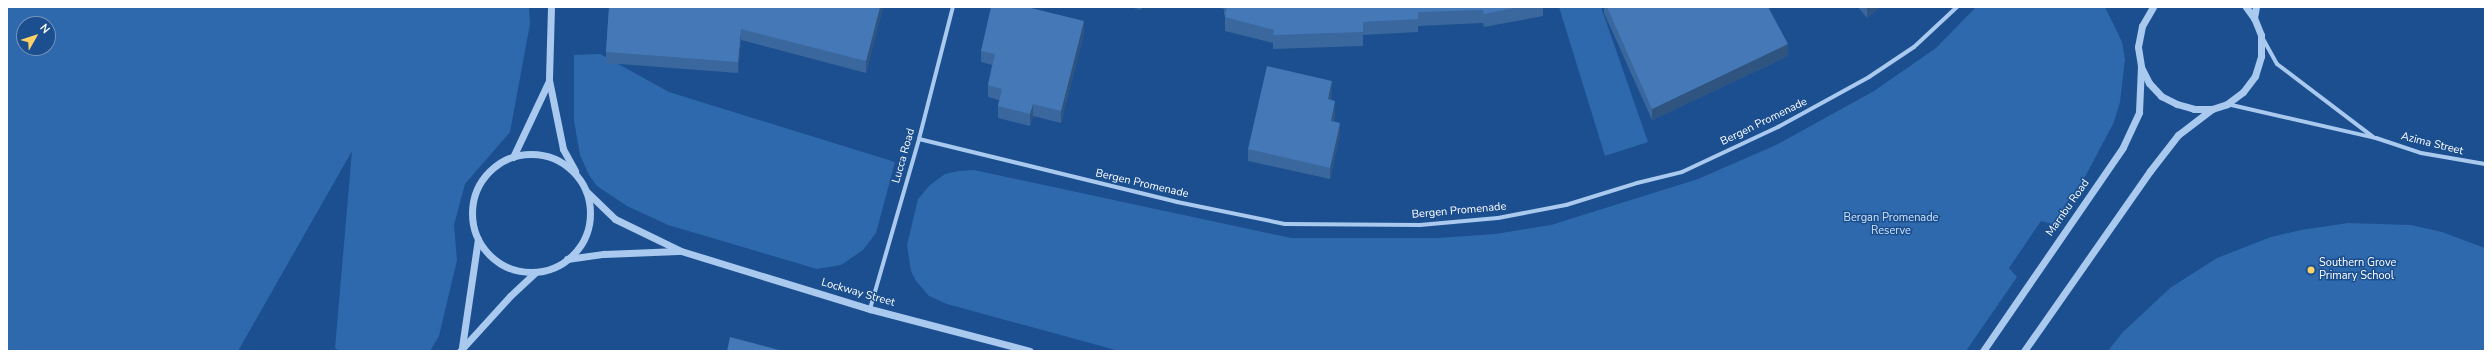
<!DOCTYPE html>
<style>
body{margin:0}
#map{position:relative;width:2492px;height:358px;overflow:hidden;background:#1b4f8f;font-family:"Nunito Sans",sans-serif}
div>[style]{position:absolute}
.green>*{inset:0;background:#2e69ad}
.minor>*{height:4px;margin:-2px;padding:0 2px;transform-origin:2px;border-radius:2px;background:#a9c9ee}
.tertiary>*{height:7px;margin:-3.5px;padding:0 3.5px;transform-origin:3.5px;border-radius:3.5px;background:#a9c9ee}
.tertiary>.ring{margin:-3.5px;padding:0;box-sizing:content-box;background:none;border:7px solid #a9c9ee;border-radius:50%}
.wall>*{inset:0;background:#3a679d}
.shaded-wall>*{inset:0;background:#305480}
.building>*{inset:0;background:#4478b7}
.dots>*{width:11px;height:11px;translate:-50% -50%;box-sizing:border-box;border:2px solid #1b4f8f;border-radius:50%}
span{translate:-50% -50%;white-space:nowrap;text-align:center;line-height:1.15;-webkit-text-stroke:3px #1b4f8f;paint-order:stroke}
.street-label{font-size:11px;color:#fff}
.park-label{font-size:11px;color:#cfe3fa}
.poi-label{font-size:11px;color:#fff}
.left{translate:0 -50%;text-align:left}
.frame{position:absolute;inset:0;border:8px solid #fff;pointer-events:none}
.north{position:absolute;left:16px;top:16px;width:40px;height:40px;box-sizing:border-box;background:#1b4f8f;border:1px solid #7695bc;border-radius:50%;rotate:51deg;font-size:11px;font-weight:700;line-height:16px;text-align:center;color:#fff}
.north::after{content:'';display:block;margin:auto;width:14px;height:18px;background:#ffd166;clip-path:polygon(50% 0,100% 100%,50% 72%,0 100%)}
</style>
<div id="map">
<div class="green">
<i style="clip-path:polygon(evenodd,7px 7px,529px 7px,530px 24px,510px 132px,465px 184px,454px 225px,457px 260px,439px 336px,430px 351px,340px 351px,335px 348px,352px 151px,238px 351px,7px 351px,7px 7px,24px 24px,48px 24px,48px 48px,24px 48px,24px 24px)"></i>
<i style="clip-path:polygon(1559px 7px,1601px 7px,1648px 142px,1605px 156px)"></i>
<i style="clip-path:polygon(1976px 7px,2105px 7px,2122px 42px,2125px 59px,2120px 102px,2114px 122px,2086px 175px,2052px 224px,2041px 221px,2009px 268px,2017px 277px,1966px 351px,1119px 351px,947px 304px,929px 296px,916px 281px,911px 271px,907px 245px,918px 199px,930px 185px,945px 174px,958px 171px,974px 170px,1291px 238px,1438px 238px,1495px 234px,1551px 225px,1698px 179px,1776px 145px,1874px 91px,1936px 48px)"></i>
<i style="clip-path:polygon(600px 54px,669px 92px,895px 162px,876px 233px,863px 250px,841px 265px,817px 269px,668px 225px,627px 206px,597px 186px,589px 175px,580px 155px,574px 121px,574px 55px)"></i>
<i style="clip-path:polygon(2348px 223px,2411px 225px,2442px 232px,2485px 248px,2485px 351px,2108px 351px,2122px 333px,2170px 288px,2217px 258px,2271px 237px,2301px 230px)"></i>
</div>
<div class="minor">
<i style="left:2262px;top:37px;width:31px;rotate:61deg"></i>
<i style="left:2277px;top:64px;width:121px;rotate:37.2deg"></i>
<i style="left:2227px;top:104px;width:153px;rotate:12.9deg"></i>
<i style="left:2376px;top:138px;width:47px;rotate:18.4deg"></i>
<i style="left:2421px;top:153px;width:65px;rotate:9.8deg"></i>
<i style="left:919px;top:139px;width:266px;rotate:13.7deg"></i>
<i style="left:1177px;top:202px;width:110px;rotate:11.5deg"></i>
<i style="left:1285px;top:224px;width:135px;rotate:0.4deg"></i>
<i style="left:1420px;top:225px;width:78px;rotate:-5.1deg"></i>
<i style="left:1498px;top:218px;width:69px;rotate:-10.8deg"></i>
<i style="left:1566px;top:205px;width:74px;rotate:-17.2deg"></i>
<i style="left:1637px;top:183px;width:46px;rotate:-13.7deg"></i>
<i style="left:1682px;top:172px;width:106px;rotate:-25.1deg"></i>
<i style="left:1778px;top:127px;width:104px;rotate:-28.8deg"></i>
<i style="left:1869px;top:77px;width:54px;rotate:-33.7deg"></i>
<i style="left:1914px;top:47px;width:59px;rotate:-42.9deg"></i>
<i style="left:870px;top:309px;width:177px;rotate:-73.9deg"></i>
<i style="left:919px;top:139px;width:136px;rotate:-75.6deg"></i>
</div>
<div class="tertiary">
<i style="left:551px;top:7px;width:73px;rotate:91.6deg"></i>
<i style="left:549px;top:80px;width:70px;rotate:78.5deg"></i>
<i style="left:563px;top:149px;width:25px;rotate:61deg"></i>
<i style="left:2153px;top:7px;width:22px;rotate:120deg"></i>
<i style="left:2142px;top:26px;width:21px;rotate:101deg"></i>
<i style="left:2138px;top:47px;width:20px;rotate:81deg"></i>
<i style="left:2141px;top:67px;width:18px;rotate:63deg"></i>
<i style="left:2149px;top:83px;width:18px;rotate:47deg"></i>
<i style="left:2161px;top:96px;width:18px;rotate:27deg"></i>
<i style="left:2177px;top:104px;width:18px;rotate:16deg"></i>
<i style="left:2194px;top:109px;width:18px"></i>
<i style="left:2212px;top:109px;width:16px;rotate:-18deg"></i>
<i style="left:2227px;top:104px;width:20px;rotate:-37deg"></i>
<i style="left:2243px;top:92px;width:20px;rotate:-53deg"></i>
<i style="left:2255px;top:76px;width:21px;rotate:-73deg"></i>
<i style="left:2261px;top:56px;width:21px;rotate:-90deg"></i>
<i style="left:2261px;top:35px;width:18px;rotate:-112deg"></i>
<i style="left:2254px;top:18px;width:14px;rotate:-126deg"></i>
<i style="left:2254px;top:18px;width:11px;rotate:-80deg"></i>
<i class="ring" style="left:472px;top:154px;width:111px;height:111px"></i>
<i style="left:513px;top:157px;width:84px;rotate:-64.7deg"></i>
<i style="left:586px;top:191px;width:40px;rotate:44deg"></i>
<i style="left:615px;top:219px;width:73px;rotate:25.9deg"></i>
<i style="left:681px;top:251px;width:198px;rotate:17.1deg"></i>
<i style="left:870px;top:309px;width:165px;rotate:14.7deg"></i>
<i style="left:567px;top:259px;width:37px;rotate:-8deg"></i>
<i style="left:604px;top:254px;width:74px;rotate:-2.3deg"></i>
<i style="left:462px;top:347px;width:109px;rotate:-81.6deg"></i>
<i style="left:460px;top:351px;width:74px;rotate:-47.7deg"></i>
<i style="left:510px;top:296px;width:35px;rotate:-43deg"></i>
<i style="left:1983px;top:351px;width:247px;rotate:-55.5deg"></i>
<i style="left:2123px;top:147px;width:38px;rotate:-65deg"></i>
<i style="left:2139px;top:112px;width:45px;rotate:-87.5deg"></i>
<i style="left:2024px;top:351px;width:220px;rotate:-55deg"></i>
<i style="left:2150px;top:171px;width:46px;rotate:-52.1deg"></i>
<i style="left:2178px;top:135px;width:43px;rotate:-37.4deg"></i>
</div>
<div class="wall">
<i style="clip-path:polygon(609px 7px,883px 7px,866px 73px,741px 40px,738px 73px,606px 63px,606px 52px)"></i>
<i style="clip-path:polygon(1130px 7px,1142px 7px,1141px 10px)"></i>
<i style="clip-path:polygon(1215px 7px,1543px 7px,1543px 16px,1484px 27px,1483px 23px,1418px 26px,1418px 32px,1363px 35px,1363px 46px,1273px 49px,1273px 43px,1225px 31px,1225px 15px,1224px 15px,1224px 9px)"></i>
<i style="clip-path:polygon(1604px 7px,1768px 7px,1788px 56px,1652px 120px,1604px 13px)"></i>
<i style="clip-path:polygon(1858px 7px,1880px 7px,1867px 18px)"></i>
<i style="clip-path:polygon(1084px 33px,1061px 123px,1033px 116px,1030px 126px,998px 118px,998px 106px,999px 100px,988px 97px,988px 85px,992px 65px,981px 62px,981px 51px)"></i>
<i style="clip-path:polygon(1332px 92px,1331px 100px,1335px 112px,1334px 121px,1340px 134px,1330px 179px,1248px 161px,1248px 149px)"></i>
</div>
<div class="shaded-wall">
<i style="clip-path:polygon(880px 7px,883px 7px,866px 73px,866px 61px)"></i>
<i style="clip-path:polygon(1867px 7px,1880px 7px,1867px 18px)"></i>
<i style="clip-path:polygon(1084px 21px,1084px 33px,1061px 123px,1061px 111px)"></i>
<i style="clip-path:polygon(741px 29px,741px 40px,738px 73px,738px 62px)"></i>
<i style="clip-path:polygon(1788px 44px,1788px 56px,1652px 120px,1652px 109px)"></i>
<i style="clip-path:polygon(1332px 81px,1332px 92px,1328px 111px,1328px 99px)"></i>
<i style="clip-path:polygon(1335px 101px,1335px 112px,1331px 132px,1331px 121px)"></i>
<i style="clip-path:polygon(1033px 104px,1033px 116px,1030px 126px,1030px 114px)"></i>
<i style="clip-path:polygon(1340px 123px,1340px 134px,1330px 179px,1330px 168px)"></i>
</div>
<div class="building">
<i style="clip-path:polygon(609px 7px,880px 7px,866px 61px,741px 29px,738px 62px,606px 52px)"></i>
<i style="clip-path:polygon(991px 7px,1027px 7px,1084px 21px,1061px 111px,1033px 104px,1030px 114px,998px 106px,1002px 89px,988px 85px,995px 54px,981px 51px)"></i>
<i style="clip-path:polygon(1227px 7px,1519px 7px,1484px 14px,1483px 10px,1418px 12px,1418px 19px,1363px 22px,1363px 32px,1273px 35px,1274px 30px,1225px 17px)"></i>
<i style="clip-path:polygon(1607px 7px,1768px 7px,1788px 44px,1652px 109px)"></i>
<i style="clip-path:polygon(1267px 66px,1332px 81px,1328px 99px,1335px 101px,1331px 121px,1340px 123px,1330px 168px,1248px 149px)"></i>
<i style="clip-path:polygon(730px 337px,783px 351px,727px 351px)"></i>
</div>
<div class="dots">
<i style="left:2311px;top:270px;background:#ffd166"></i>
</div>
<div class="street-label">
<span style="left:1764px;top:122px;rotate:-26deg">Bergen Promenade</span>
<span style="left:2432px;top:144px;rotate:14deg">Azima Street</span>
<span style="left:904px;top:156px;rotate:-74deg">Lucca Road</span>
<span style="left:1142px;top:184px;rotate:13deg">Bergen Promenade</span>
<span style="left:2068px;top:208px;rotate:-55deg">Marnbu Road</span>
<span style="left:1459px;top:211px;rotate:-5deg">Bergen Promenade</span>
<span style="left:858px;top:293px;rotate:16deg">Lockway Street</span>
</div>
<div class="park-label">
<span style="left:1891px;top:225px">Bergan Promenade<br>Reserve</span>
</div>
<div class="poi-label">
<span class="left" style="left:2319px;top:270px">Southern Grove<br>Primary School</span>
</div>
<div class="frame"></div>
<div class="north">N</div>
</div>
